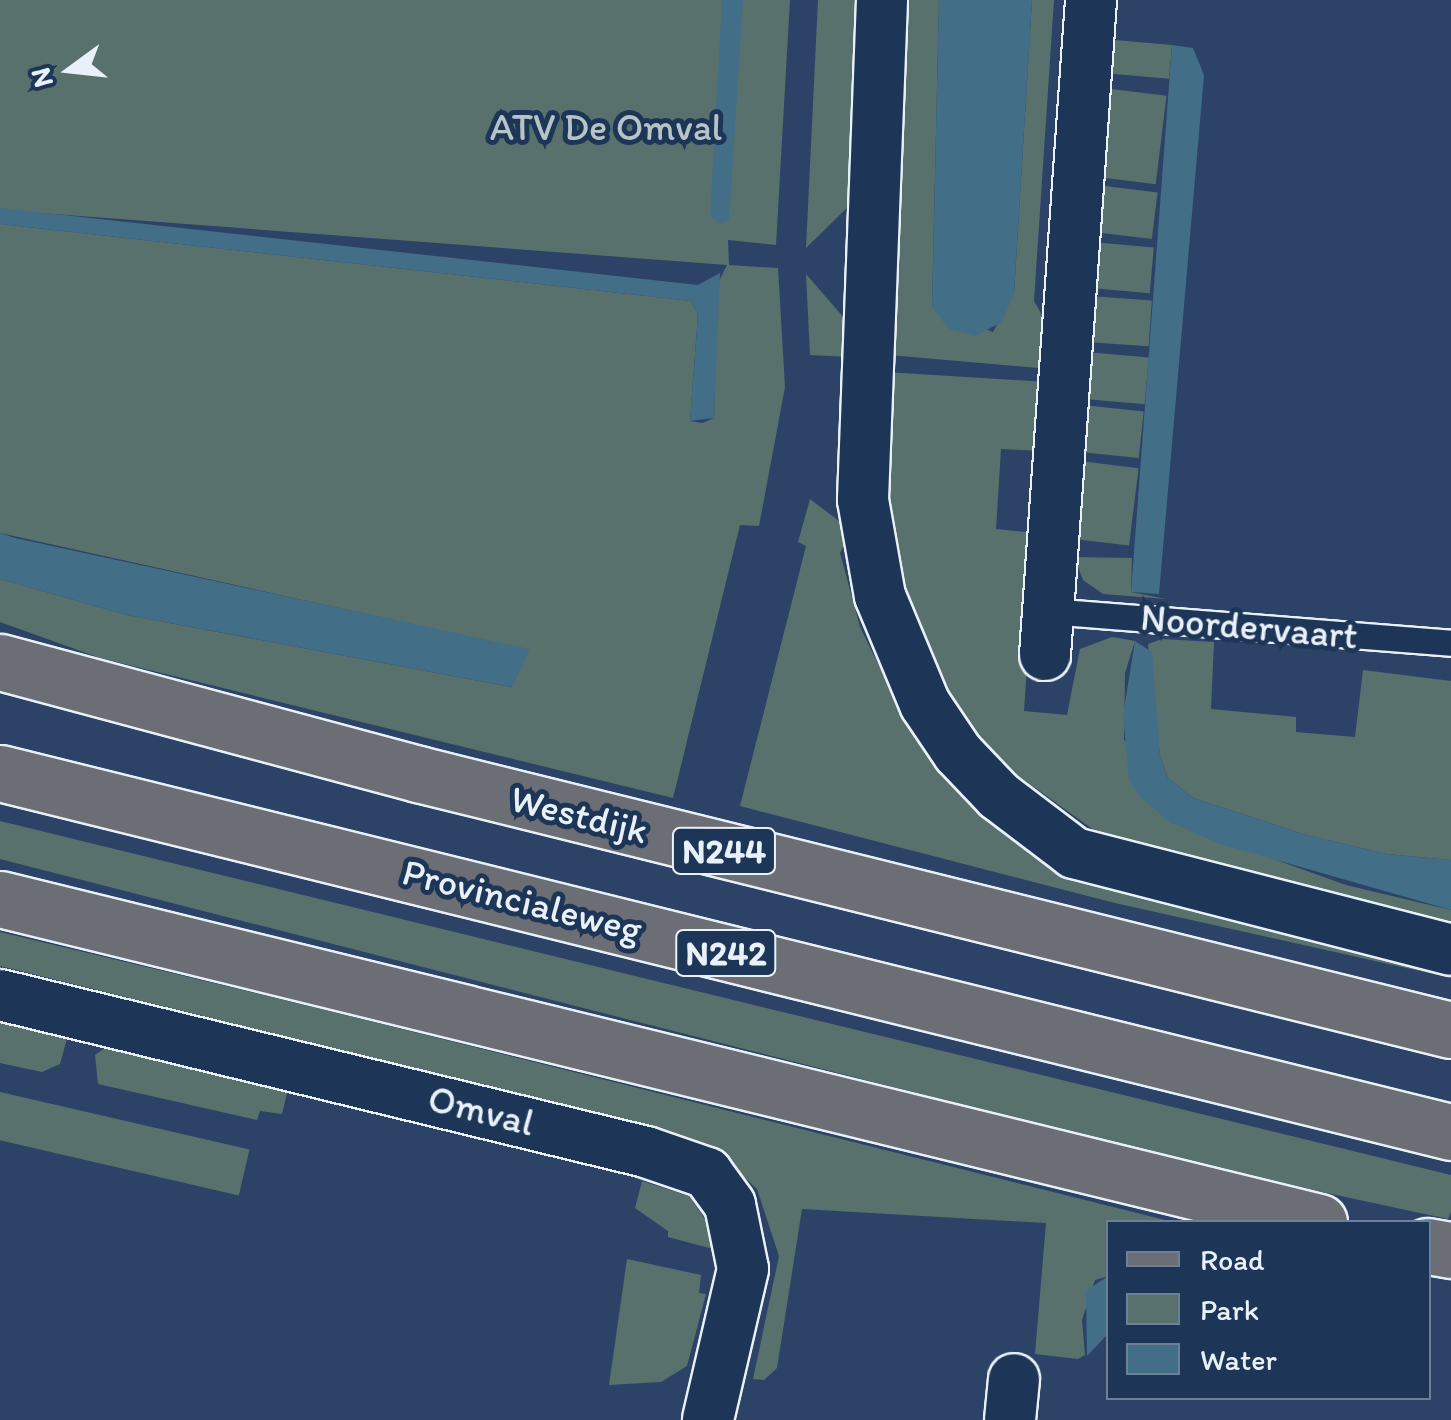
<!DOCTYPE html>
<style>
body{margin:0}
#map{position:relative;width:1451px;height:1420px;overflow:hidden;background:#2c4367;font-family:Itim,sans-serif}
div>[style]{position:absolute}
.green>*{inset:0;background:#59716d;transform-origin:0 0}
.water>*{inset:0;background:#426e88}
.roads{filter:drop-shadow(2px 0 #e8f1f8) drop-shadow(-2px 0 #e8f1f8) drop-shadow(0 2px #e8f1f8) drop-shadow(0 -2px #e8f1f8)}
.service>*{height:25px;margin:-12.5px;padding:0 12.5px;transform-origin:12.5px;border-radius:12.5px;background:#1d3557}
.minor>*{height:50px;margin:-25px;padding:0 25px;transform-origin:25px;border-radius:25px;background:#1d3557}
.primary>*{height:55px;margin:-27.5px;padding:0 27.5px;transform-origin:27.5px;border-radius:27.5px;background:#6b6f75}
span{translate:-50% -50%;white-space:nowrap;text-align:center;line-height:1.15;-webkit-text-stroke:10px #1d3557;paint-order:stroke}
.shield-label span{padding:2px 8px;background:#1d3557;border:2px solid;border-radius:8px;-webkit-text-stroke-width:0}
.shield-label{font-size:35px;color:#e8f1f8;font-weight:700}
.park-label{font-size:38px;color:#b6c4c7}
.street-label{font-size:38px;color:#e8f1f8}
.legend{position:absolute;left:1106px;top:1220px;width:325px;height:180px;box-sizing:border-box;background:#1d3557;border:2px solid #6e8097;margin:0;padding:12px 18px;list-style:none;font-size:30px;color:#e8f1f8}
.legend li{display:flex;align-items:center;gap:20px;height:50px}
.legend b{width:50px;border:2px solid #6e8097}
.north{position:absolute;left:20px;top:20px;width:100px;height:100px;-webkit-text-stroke:8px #1d3557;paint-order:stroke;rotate:255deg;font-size:28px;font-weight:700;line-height:40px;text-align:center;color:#e8f1f8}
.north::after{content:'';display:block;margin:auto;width:35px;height:45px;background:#e8f1f8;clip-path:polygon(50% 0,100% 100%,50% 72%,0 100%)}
</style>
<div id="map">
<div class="green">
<i style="clip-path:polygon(0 0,790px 0,776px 245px,728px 240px,729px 265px,778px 268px,785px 387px,759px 526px,740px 525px,673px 798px,100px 658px,0 622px,0 579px,127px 615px,511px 687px,529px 650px,0 533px,0 224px,691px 301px,698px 314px,690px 421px,702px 423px,714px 418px,718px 283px,727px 265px,0 210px)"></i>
<i style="clip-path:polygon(818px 0,862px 0,855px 200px,806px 248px)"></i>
<i style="clip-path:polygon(899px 0,939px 0,932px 307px,993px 332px,1014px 293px,1032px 0,1054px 0,1034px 301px,1051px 331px,1049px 369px,889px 355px)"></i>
<i style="left:1172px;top:45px;width:34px;height:66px;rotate:95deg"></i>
<i style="left:1103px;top:88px;width:64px;height:89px;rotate:7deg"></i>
<i style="left:1097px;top:185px;width:61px;height:47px;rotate:7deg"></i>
<i style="left:1092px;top:242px;width:62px;height:46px;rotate:5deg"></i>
<i style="clip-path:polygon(806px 274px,851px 326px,850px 357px,810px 355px)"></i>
<i style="left:1089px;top:296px;width:63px;height:46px;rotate:4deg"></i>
<i style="left:1086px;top:352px;width:63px;height:47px;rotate:5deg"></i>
<i style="clip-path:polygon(886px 372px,1047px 382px,1042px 451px,1001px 449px,996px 529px,1036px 533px,1024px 711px,1067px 715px,1080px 649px,1112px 637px,1135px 641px,1125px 673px,1124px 739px,1170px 822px,1346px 885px,1451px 910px,1451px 930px,1123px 851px,1005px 766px,953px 703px,924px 654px,889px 545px)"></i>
<i style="left:1083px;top:405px;width:61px;height:47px;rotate:6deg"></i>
<i style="left:1080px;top:461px;width:59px;height:78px;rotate:7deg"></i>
<i style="clip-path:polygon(810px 499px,852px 531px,840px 553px,860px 627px,909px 727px,957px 788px,1123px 890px,1451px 971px,1451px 978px,1115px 903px,740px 806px,806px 546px,798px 542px)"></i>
<i style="clip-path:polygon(1074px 557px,1132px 558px,1131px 592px,1166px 599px,1103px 594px,1083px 580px)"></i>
<i style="clip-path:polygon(1162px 639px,1214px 642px,1211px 709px,1296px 717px,1296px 732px,1355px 737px,1363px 670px,1451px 681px,1451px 860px,1387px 854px,1306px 835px,1193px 798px,1168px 778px,1160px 756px,1148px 644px)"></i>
<i style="clip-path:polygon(0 821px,1451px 1175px,1451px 1212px,1448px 1219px,1210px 1168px,0 859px)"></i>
<i style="clip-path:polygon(0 932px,326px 1010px,1173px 1222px,1108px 1222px,1108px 1276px,1095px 1280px,1082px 1320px,1085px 1355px,1078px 1359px,1035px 1354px,1046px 1223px,802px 1209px,777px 1368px,764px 1380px,753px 1379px,779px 1256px,757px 1189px,720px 1154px,632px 1122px,0 966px)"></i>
<i style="clip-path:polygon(0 1017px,68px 1035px,60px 1064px,42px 1072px,0 1063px)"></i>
<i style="clip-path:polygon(112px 1043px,289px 1085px,282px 1114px,260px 1111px,257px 1120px,98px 1084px,95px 1055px)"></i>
<i style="left:0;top:1092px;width:256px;height:47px;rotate:13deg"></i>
<i style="clip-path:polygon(642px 1181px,689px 1196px,708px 1223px,713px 1249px,668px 1237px,668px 1231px,635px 1208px)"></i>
<i style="clip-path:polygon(627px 1259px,701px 1275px,699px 1293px,706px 1294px,687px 1366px,661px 1382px,609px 1385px)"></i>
</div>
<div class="water">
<i style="clip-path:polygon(722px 0,743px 0,729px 220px,720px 224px,710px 216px)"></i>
<i style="clip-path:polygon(939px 0,1032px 0,1014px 293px,1002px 322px,975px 336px,949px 329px,932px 307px)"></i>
<i style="clip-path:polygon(1172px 45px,1193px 48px,1204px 75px,1159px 594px,1131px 592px)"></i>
<i style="clip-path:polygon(0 208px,698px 285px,720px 273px,714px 418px,690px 421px,698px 314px,691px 301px,0 224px)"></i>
<i style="clip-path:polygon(0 533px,15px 538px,530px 649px,512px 687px,127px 615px,0 579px)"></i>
<i style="clip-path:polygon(1135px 641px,1152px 652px,1160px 756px,1168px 778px,1193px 798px,1306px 835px,1387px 854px,1451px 860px,1451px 910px,1220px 844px,1170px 822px,1140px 797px,1129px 780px,1123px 715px)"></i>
<i style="clip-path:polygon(1108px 1276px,1107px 1335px,1087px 1356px,1086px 1291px)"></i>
</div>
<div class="roads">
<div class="service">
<i style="left:1048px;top:611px;width:404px;rotate:4.5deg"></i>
</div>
<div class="minor">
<i style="left:882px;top:0;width:500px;rotate:92.18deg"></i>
<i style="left:863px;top:500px;width:97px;rotate:80deg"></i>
<i style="left:880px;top:596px;width:117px;rotate:67.4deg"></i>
<i style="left:925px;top:704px;width:59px;rotate:56deg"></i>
<i style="left:958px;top:753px;width:59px;rotate:46.4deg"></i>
<i style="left:999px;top:796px;width:94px;rotate:37.2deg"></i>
<i style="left:1074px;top:853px;width:389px;rotate:14.4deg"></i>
<i style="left:1045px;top:655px;width:657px;rotate:-85.98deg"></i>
<i style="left:0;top:995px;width:665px;rotate:13.66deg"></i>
<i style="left:646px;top:1152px;width:65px;rotate:19deg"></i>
<i style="left:707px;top:1173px;width:39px;rotate:54deg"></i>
<i style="left:730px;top:1205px;width:65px;rotate:78.5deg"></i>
<i style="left:743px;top:1269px;width:155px;rotate:103.1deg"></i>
<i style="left:1010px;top:1420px;width:41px;rotate:-84.4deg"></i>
</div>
<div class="primary">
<i style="left:0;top:662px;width:433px;rotate:15deg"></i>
<i style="left:418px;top:774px;width:1064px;rotate:13.92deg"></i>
<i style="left:0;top:773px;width:1495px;rotate:13.9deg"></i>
<i style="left:0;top:899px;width:1358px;rotate:13.76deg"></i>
<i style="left:1428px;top:1246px;width:23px;rotate:10deg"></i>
</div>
</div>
<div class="shield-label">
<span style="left:724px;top:851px">N244</span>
<span style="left:726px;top:953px">N242</span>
</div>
<div class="park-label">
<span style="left:606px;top:128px">ATV De Omval</span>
</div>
<div class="street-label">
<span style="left:1249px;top:627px;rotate:5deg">Noordervaart</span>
<span style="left:579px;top:815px;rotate:14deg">Westdijk</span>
<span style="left:522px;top:901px;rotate:14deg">Provincialeweg</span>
<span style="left:481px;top:1111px;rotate:14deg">Omval</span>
</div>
<ul class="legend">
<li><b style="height:12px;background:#6b6f75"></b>Road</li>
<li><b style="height:28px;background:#59716d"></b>Park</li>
<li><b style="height:28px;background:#426e88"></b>Water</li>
</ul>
<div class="north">N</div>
</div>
